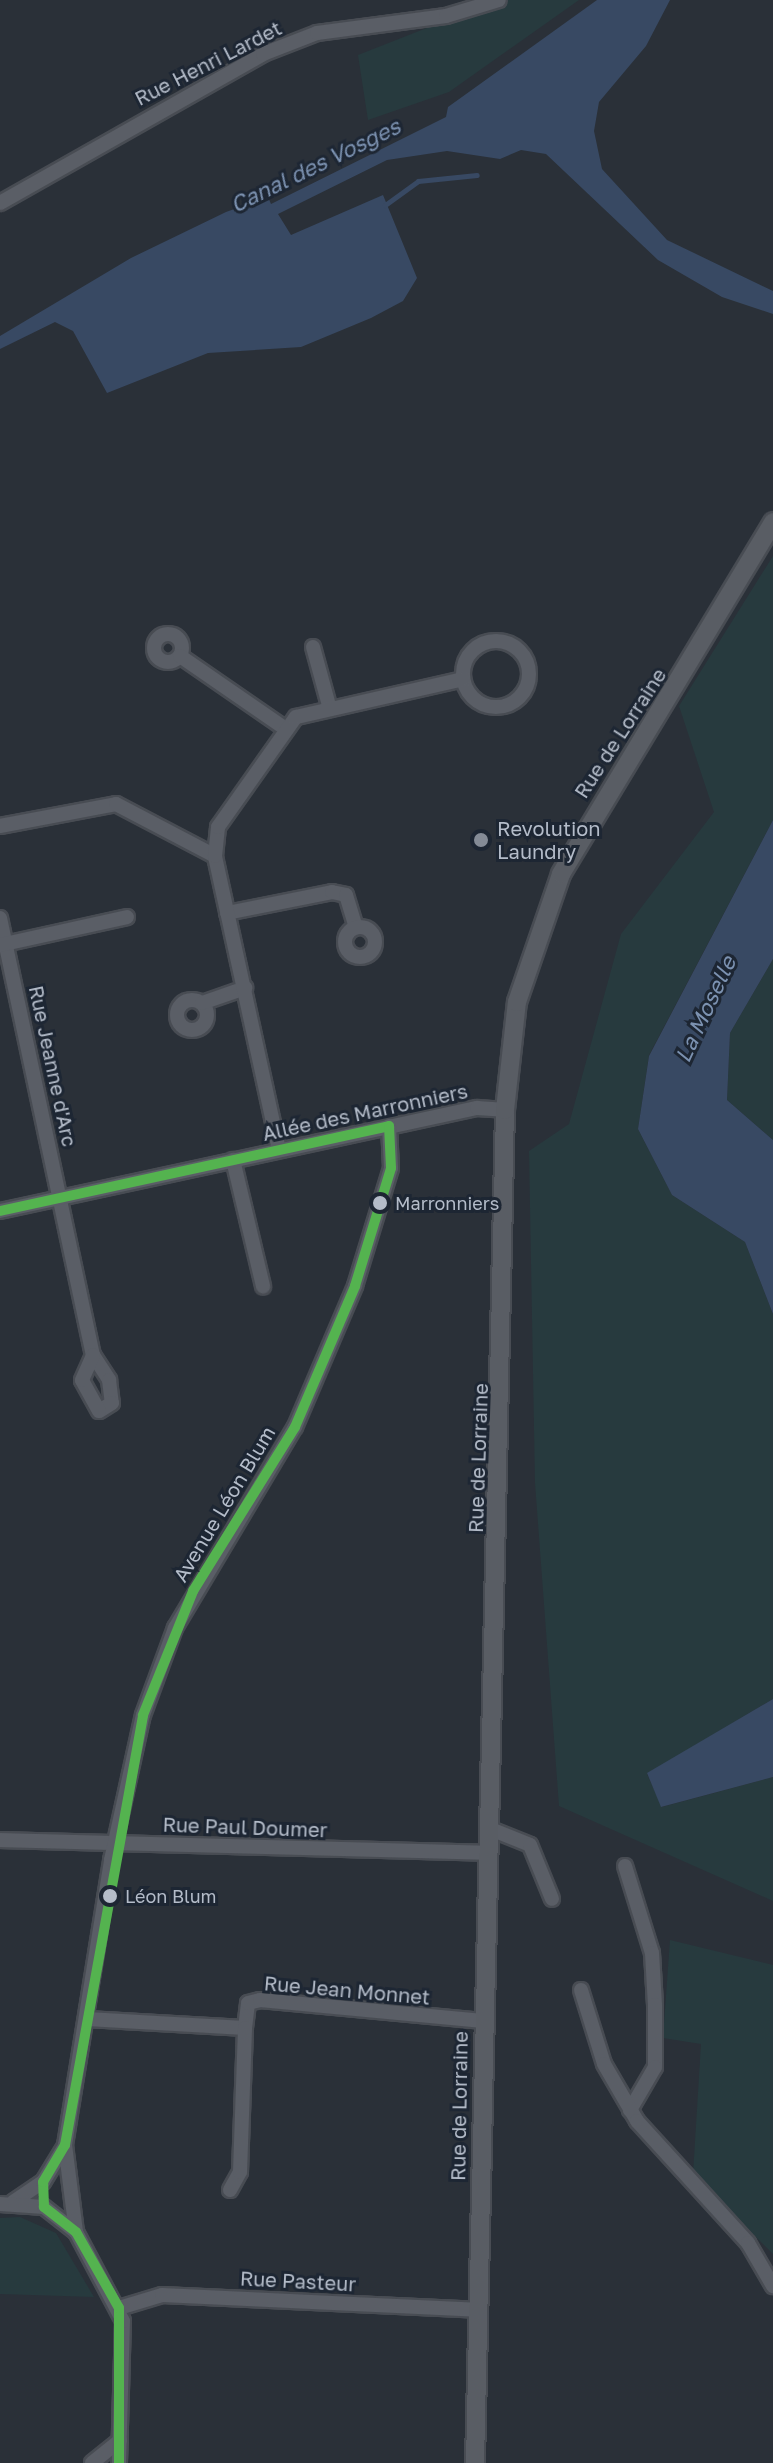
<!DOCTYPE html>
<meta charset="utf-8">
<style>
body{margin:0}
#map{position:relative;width:773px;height:2463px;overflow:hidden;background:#2a3038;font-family:"Golos Text",sans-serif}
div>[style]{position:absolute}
.green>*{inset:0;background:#273a3e}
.water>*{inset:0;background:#384963}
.stream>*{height:5px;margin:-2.5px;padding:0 2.5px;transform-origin:2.5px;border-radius:2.5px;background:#384963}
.roads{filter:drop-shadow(2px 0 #484c53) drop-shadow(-2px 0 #484c53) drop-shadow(0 2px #484c53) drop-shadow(0 -2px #484c53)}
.street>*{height:14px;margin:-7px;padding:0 7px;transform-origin:7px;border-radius:7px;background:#5a5e66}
.street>.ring{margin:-7px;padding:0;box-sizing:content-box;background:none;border:14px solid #5a5e66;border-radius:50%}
.secondary>*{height:18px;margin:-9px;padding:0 9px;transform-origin:9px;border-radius:9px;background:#595d64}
.bus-1>*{height:10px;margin:-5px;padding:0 5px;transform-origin:5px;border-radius:5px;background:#54b34f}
.dots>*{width:22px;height:22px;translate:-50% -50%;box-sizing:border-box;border:4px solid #1d2633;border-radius:50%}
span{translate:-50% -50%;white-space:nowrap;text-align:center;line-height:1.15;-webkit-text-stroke:6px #1d2633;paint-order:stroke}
.bus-label{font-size:18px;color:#b4bcc9}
.left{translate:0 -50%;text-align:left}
.street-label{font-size:20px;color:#b4bcc9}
.poi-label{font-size:20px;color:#b4bcc9}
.water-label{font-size:22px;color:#7c92b1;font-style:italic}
</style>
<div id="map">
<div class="green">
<i style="clip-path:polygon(498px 0,579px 0,449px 92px,368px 120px,358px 55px)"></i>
<i style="clip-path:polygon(773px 556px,773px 820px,649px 1055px,638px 1129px,672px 1195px,745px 1242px,773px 1314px,773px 1699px,647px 1774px,662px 1807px,773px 1777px,773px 1901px,559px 1806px,535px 1483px,529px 1151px,569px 1124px,621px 934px,714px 812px,679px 706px)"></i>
<i style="clip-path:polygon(773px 959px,773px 1140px,727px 1100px,730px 1033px)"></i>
<i style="clip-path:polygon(670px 1940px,773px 1965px,773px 2254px,693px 2174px,701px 2044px,663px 2038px)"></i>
<i style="clip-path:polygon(20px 2217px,56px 2233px,94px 2297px,0 2294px,0 2218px)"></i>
</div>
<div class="water">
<i style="clip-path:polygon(597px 0,670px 0,646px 46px,599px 102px,594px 131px,602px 169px,667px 240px,773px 291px,773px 314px,722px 297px,658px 260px,546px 154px,521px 150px,500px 159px,447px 151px,387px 160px,278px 214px,291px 235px,383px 195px,417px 278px,403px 301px,371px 318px,301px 347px,208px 353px,107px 393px,73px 331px,55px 322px,0 349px,0 336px,131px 258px,226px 212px,268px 197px,271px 204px,446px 117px,448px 107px)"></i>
<i style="clip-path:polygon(773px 820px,773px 959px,730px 1033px,727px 1100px,773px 1140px,773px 1314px,745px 1242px,672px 1195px,638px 1129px,649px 1056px)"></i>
<i style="clip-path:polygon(773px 1699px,773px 1777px,661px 1807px,647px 1773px)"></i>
</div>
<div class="stream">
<i style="left:385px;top:205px;width:41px;rotate:-36deg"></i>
<i style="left:418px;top:181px;width:59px;rotate:-5.8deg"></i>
</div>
<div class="roads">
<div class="street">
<i style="left:0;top:203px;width:302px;rotate:-29.5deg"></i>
<i style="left:263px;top:54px;width:58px;rotate:-21.3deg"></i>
<i style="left:317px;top:33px;width:130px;rotate:-7.5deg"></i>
<i style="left:446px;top:16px;width:55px;rotate:-16.8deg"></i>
<i class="ring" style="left:154px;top:634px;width:14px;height:14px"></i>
<i class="ring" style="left:463px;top:641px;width:52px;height:52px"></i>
<i style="left:313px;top:647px;width:64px;rotate:74.7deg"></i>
<i style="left:180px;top:656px;width:125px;rotate:34.6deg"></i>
<i style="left:0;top:826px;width:118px;rotate:-10.7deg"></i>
<i style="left:116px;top:804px;width:112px;rotate:27.7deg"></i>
<i style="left:227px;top:913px;width:107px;rotate:-11.3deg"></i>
<i style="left:332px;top:892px;width:14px;rotate:12deg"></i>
<i style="left:346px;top:895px;width:34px;rotate:73deg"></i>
<i style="left:0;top:918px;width:447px;rotate:78deg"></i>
<i style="left:93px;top:1355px;width:30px;rotate:57deg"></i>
<i style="left:109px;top:1380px;width:23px;rotate:83deg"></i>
<i style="left:112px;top:1403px;width:15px;rotate:148deg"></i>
<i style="left:99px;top:1411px;width:35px;rotate:-119deg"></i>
<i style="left:82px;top:1380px;width:27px;rotate:-66deg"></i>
<i class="ring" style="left:345px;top:927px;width:16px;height:16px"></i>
<i style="left:0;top:945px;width:130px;rotate:-12.4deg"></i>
<i class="ring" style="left:177px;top:1000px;width:16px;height:16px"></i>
<i style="left:202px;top:1003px;width:46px;rotate:-19.2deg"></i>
<i style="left:279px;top:1150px;width:301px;rotate:-102.3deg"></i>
<i style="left:215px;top:856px;width:29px;rotate:-84deg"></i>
<i style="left:218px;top:827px;width:135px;rotate:-54.7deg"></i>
<i style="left:296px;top:717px;width:171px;rotate:-12.8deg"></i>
<i style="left:233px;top:1160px;width:130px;rotate:76.6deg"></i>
<i style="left:0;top:1211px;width:488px;rotate:-12.2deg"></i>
<i style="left:477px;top:1108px;width:28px;rotate:4deg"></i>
<i style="left:488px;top:1828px;width:45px;rotate:22deg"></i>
<i style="left:530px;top:1845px;width:58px;rotate:67.8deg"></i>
<i style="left:0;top:1840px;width:488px;rotate:1.5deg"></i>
<i style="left:625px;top:1866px;width:91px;rotate:72.8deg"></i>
<i style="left:652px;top:1953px;width:52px;rotate:86.7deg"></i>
<i style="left:655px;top:2005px;width:62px;rotate:90deg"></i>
<i style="left:655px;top:2067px;width:50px;rotate:120.2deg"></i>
<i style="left:581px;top:1990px;width:77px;rotate:72.7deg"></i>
<i style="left:604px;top:2064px;width:66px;rotate:59.9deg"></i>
<i style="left:637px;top:2121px;width:165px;rotate:47.7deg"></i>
<i style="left:748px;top:2243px;width:50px;rotate:59.8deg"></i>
<i style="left:87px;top:2019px;width:158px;rotate:3.3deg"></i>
<i style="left:245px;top:2028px;width:25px;rotate:-83deg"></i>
<i style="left:248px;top:2003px;width:12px;rotate:-14deg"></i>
<i style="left:260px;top:2000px;width:224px;rotate:5.4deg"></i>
<i style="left:230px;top:2190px;width:21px;rotate:-61deg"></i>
<i style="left:240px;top:2172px;width:144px;rotate:-88deg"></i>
<i style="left:13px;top:2202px;width:36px;rotate:-34deg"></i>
<i style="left:43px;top:2182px;width:42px;rotate:-58.6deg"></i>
<i style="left:0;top:2204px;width:44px;rotate:3.9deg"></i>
<i style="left:44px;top:2207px;width:41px;rotate:38deg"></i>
<i style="left:119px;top:2308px;width:45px;rotate:-16.8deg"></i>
<i style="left:162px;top:2295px;width:315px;rotate:2.7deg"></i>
<i style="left:92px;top:2463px;width:36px;rotate:-39deg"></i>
<i style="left:119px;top:2463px;width:142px;rotate:-88.4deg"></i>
<i style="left:123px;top:2321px;width:101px;rotate:-117.8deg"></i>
<i style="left:76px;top:2232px;width:88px;rotate:-97.2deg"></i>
<i style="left:65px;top:2145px;width:289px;rotate:-80.8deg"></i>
<i style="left:111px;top:1860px;width:148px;rotate:-77.6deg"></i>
<i style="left:143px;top:1715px;width:93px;rotate:-69.8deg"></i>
<i style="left:175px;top:1628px;width:234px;rotate:-59.2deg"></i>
<i style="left:295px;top:1427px;width:153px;rotate:-66.9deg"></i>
<i style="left:355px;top:1286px;width:123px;rotate:-73deg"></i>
<i style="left:391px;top:1168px;width:42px;rotate:-92.7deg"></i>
</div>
<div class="secondary">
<i style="left:475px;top:2463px;width:1353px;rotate:-88.73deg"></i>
<i style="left:505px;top:1110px;width:109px;rotate:-83.7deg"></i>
<i style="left:517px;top:1002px;width:135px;rotate:-71deg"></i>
<i style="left:561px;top:874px;width:411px;rotate:-58.9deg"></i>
</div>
</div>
<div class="bus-1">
<i style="left:0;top:1211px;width:398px;rotate:-12.3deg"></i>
<i style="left:119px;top:2463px;width:155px;rotate:-90deg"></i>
<i style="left:119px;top:2308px;width:87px;rotate:-119.5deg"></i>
<i style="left:76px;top:2232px;width:41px;rotate:-142deg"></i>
<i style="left:44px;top:2207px;width:25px;rotate:-92deg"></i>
<i style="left:43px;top:2182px;width:43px;rotate:-59.3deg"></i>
<i style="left:65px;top:2145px;width:437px;rotate:-79.7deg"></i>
<i style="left:143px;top:1715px;width:134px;rotate:-68deg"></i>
<i style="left:193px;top:1591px;width:193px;rotate:-58.1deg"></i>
<i style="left:295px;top:1427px;width:153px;rotate:-66.9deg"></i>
<i style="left:355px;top:1286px;width:123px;rotate:-73deg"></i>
<i style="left:391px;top:1168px;width:42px;rotate:-92.7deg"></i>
</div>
<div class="dots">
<i style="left:481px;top:840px;background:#848b96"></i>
<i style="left:380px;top:1203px;background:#b4bcc9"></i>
<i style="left:110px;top:1896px;background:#b4bcc9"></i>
</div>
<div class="bus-label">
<span class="left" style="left:395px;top:1203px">Marronniers</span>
<span class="left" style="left:125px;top:1896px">Léon Blum</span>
</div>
<div class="street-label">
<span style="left:208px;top:63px;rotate:-27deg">Rue Henri Lardet</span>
<span style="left:620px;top:733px;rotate:-57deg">Rue de Lorraine</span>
<span style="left:53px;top:1066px;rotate:78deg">Rue Jeanne d'Arc</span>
<span style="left:365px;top:1112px;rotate:-12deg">Allée des Marronniers</span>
<span style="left:478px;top:1458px;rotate:-88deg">Rue de Lorraine</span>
<span style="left:224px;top:1504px;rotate:-59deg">Avenue Léon Blum</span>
<span style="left:245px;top:1827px;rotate:2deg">Rue Paul Doumer</span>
<span style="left:347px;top:1990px;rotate:5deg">Rue Jean Monnet</span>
<span style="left:459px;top:2106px;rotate:-89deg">Rue de Lorraine</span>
<span style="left:298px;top:2281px;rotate:3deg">Rue Pasteur</span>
</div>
<div class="poi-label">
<span class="left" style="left:497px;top:840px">Revolution<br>Laundry</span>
</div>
<div class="water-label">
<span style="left:315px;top:165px;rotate:-26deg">Canal des Vosges</span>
<span style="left:705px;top:1009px;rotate:-65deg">La Moselle</span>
</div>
</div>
